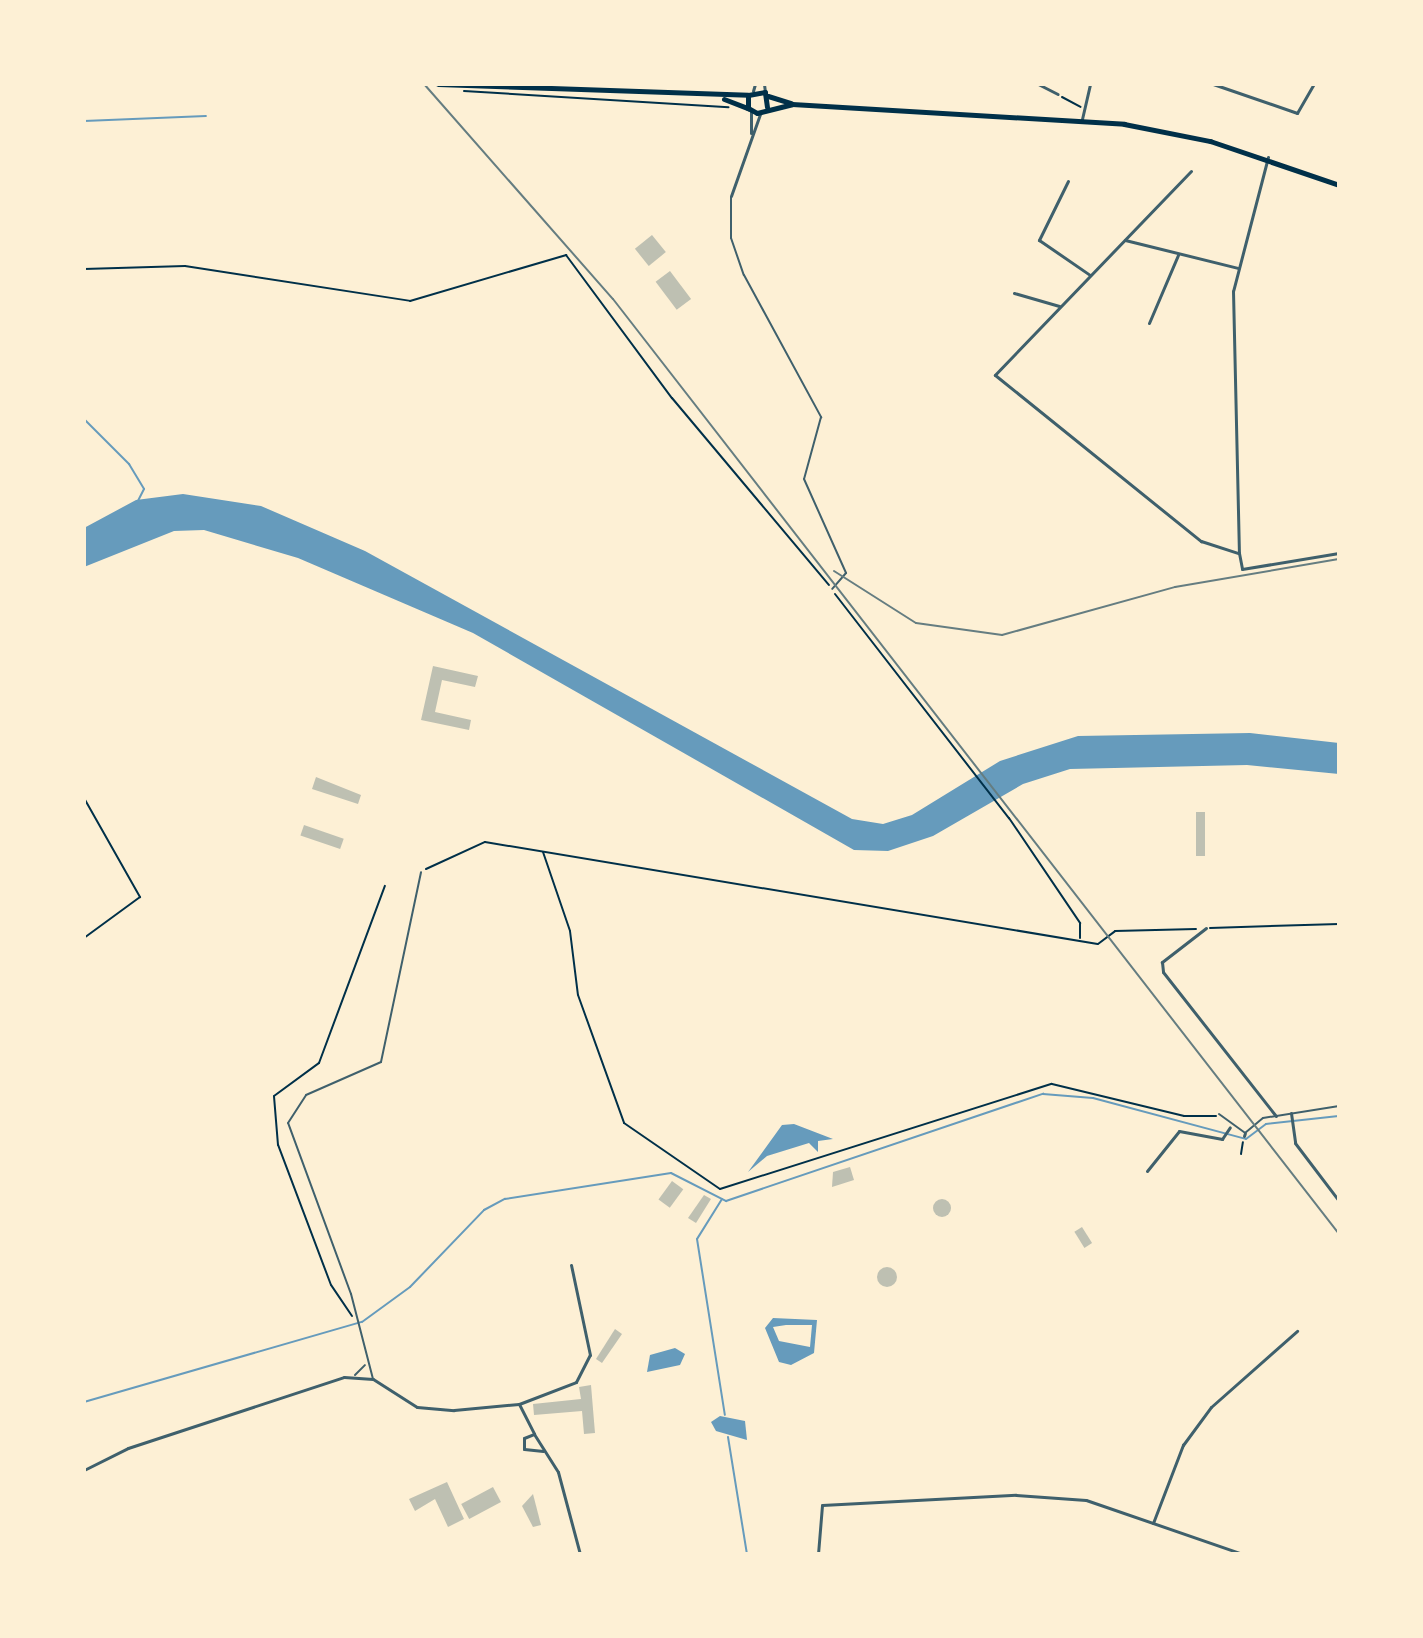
<!DOCTYPE html>
<style>
body{margin:0}
#map{position:relative;width:1423px;height:1638px;overflow:hidden;background:#fdf0d5;font-family:"Work Sans",sans-serif}
div>[style]{position:absolute}
.water>*{inset:0;background:#669bbc}
.stream>*{height:2px;margin:-1px;padding:0 1px;transform-origin:1px;border-radius:1px;background:#669bbc}
.building>*{inset:0;background:#bec0b2;transform-origin:0 0}
.round{border-radius:50%}
.path>*{height:2px;margin:-1px;padding:0 1px;transform-origin:1px;border-radius:1px;background:#003049}
.service>*{height:2px;margin:-1px;padding:0 1px;transform-origin:1px;border-radius:1px;background:#3f606c}
.minor>*{height:3px;margin:-1.5px;padding:0 1.5px;transform-origin:1.5px;border-radius:1.5px;background:#3f606c}
.secondary>*{height:5px;margin:-2.5px;padding:0 2.5px;transform-origin:2.5px;border-radius:2.5px;background:#003049}
.rail>*{height:2px;margin:-1px;padding:0 1px;transform-origin:1px;border-radius:1px;background:#657d81}
span{translate:-50% -50%;white-space:nowrap;text-align:center;line-height:1.15;-webkit-text-stroke:6px #fdf0d5;paint-order:stroke}
.frame{position:absolute;inset:0;border:86px solid #fdf0d5;pointer-events:none}
</style>
<div id="map">
<div class="water">
<i style="clip-path:polygon(183px 494px,261px 506px,365px 551px,852px 819px,883px 824px,912px 815px,1000px 761px,1078px 736px,1250px 733px,1339px 743px,1339px 774px,1247px 765px,1070px 769px,1023px 784px,933px 836px,888px 851px,854px 850px,473px 633px,298px 558px,204px 530px,174px 531px,84px 567px,84px 528px,136px 500px)"></i>
<i style="clip-path:polygon(794px 1124px,833px 1139px,818px 1141px,818px 1152px,809px 1143px,767px 1156px,748px 1172px,782px 1125px)"></i>
<i style="clip-path:polygon(evenodd,773px 1318px,817px 1320px,814px 1353px,791px 1365px,779px 1362px,765px 1328px,773px 1318px,786px 1325px,812px 1325px,810px 1347px,779px 1341px,773px 1327px,786px 1325px)"></i>
<i style="clip-path:polygon(675px 1348px,685px 1354px,680px 1365px,647px 1372px,650px 1355px)"></i>
<i style="clip-path:polygon(720px 1416px,745px 1421px,747px 1440px,716px 1431px,711px 1422px)"></i>
</div>
<div class="stream">
<i style="left:84px;top:121px;width:122px;rotate:-2.3deg"></i>
<i style="left:84px;top:419px;width:64px;rotate:45deg"></i>
<i style="left:129px;top:464px;width:29px;rotate:59deg"></i>
<i style="left:144px;top:489px;width:16px;rotate:117deg"></i>
<i style="left:722px;top:1199px;width:47px;rotate:122deg"></i>
<i style="left:697px;top:1239px;width:178px;rotate:81deg"></i>
<i style="left:84px;top:1402px;width:289px;rotate:-16.1deg"></i>
<i style="left:362px;top:1322px;width:59px;rotate:-36.1deg"></i>
<i style="left:410px;top:1287px;width:107px;rotate:-46.1deg"></i>
<i style="left:484px;top:1210px;width:24px;rotate:-28deg"></i>
<i style="left:505px;top:1199px;width:168px;rotate:-8.9deg"></i>
<i style="left:671px;top:1173px;width:62px;rotate:27deg"></i>
<i style="left:726px;top:1201px;width:335px;rotate:-18.7deg"></i>
<i style="left:1043px;top:1094px;width:50px;rotate:4.6deg"></i>
<i style="left:1093px;top:1098px;width:158px;rotate:15deg"></i>
<i style="left:1246px;top:1139px;width:25px;rotate:-37deg"></i>
<i style="left:1266px;top:1124px;width:73px;rotate:-6.3deg"></i>
<i style="left:728px;top:1437px;width:119px;rotate:80.8deg"></i>
</div>
<div class="building">
<i style="left:652px;top:235px;width:22px;height:22px;rotate:51deg"></i>
<i style="left:670px;top:271px;width:35px;height:18px;rotate:53deg"></i>
<i style="clip-path:polygon(433px 666px,478px 676px,475px 687px,442px 680px,435px 712px,471px 720px,469px 730px,421px 720px)"></i>
<i style="clip-path:polygon(316px 777px,361px 795px,358px 804px,312px 789px)"></i>
<i style="left:1196px;top:812px;width:9px;height:44px"></i>
<i style="left:304px;top:825px;width:42px;height:11px;rotate:19deg"></i>
<i style="clip-path:polygon(850px 1167px,854px 1180px,832px 1187px,833px 1172px)"></i>
<i style="left:672px;top:1181px;width:14px;height:23px;rotate:36deg"></i>
<i style="clip-path:polygon(704px 1195px,711px 1199px,696px 1223px,688px 1218px)"></i>
<i class="round" style="left:933px;top:1199px;width:18px;height:18px"></i>
<i style="left:1082px;top:1227px;width:19px;height:9px;rotate:58deg"></i>
<i class="round" style="left:877px;top:1267px;width:20px;height:20px"></i>
<i style="clip-path:polygon(615px 1329px,622px 1334px,602px 1363px,596px 1359px)"></i>
<i style="clip-path:polygon(591px 1385px,595px 1433px,584px 1434px,582px 1411px,534px 1415px,533px 1404px,581px 1399px,579px 1387px)"></i>
<i style="clip-path:polygon(447px 1482px,464px 1519px,448px 1527px,435px 1499px,415px 1511px,409px 1499px)"></i>
<i style="left:493px;top:1487px;width:17px;height:36px;rotate:62deg"></i>
<i style="clip-path:polygon(533px 1494px,541px 1525px,533px 1527px,522px 1506px)"></i>
</div>
<div class="path">
<i style="left:464px;top:91px;width:265px;rotate:3.5deg"></i>
<i style="left:1062px;top:97px;width:21px;rotate:28deg"></i>
<i style="left:84px;top:269px;width:101px;rotate:-1.7deg"></i>
<i style="left:185px;top:266px;width:228px;rotate:8.8deg"></i>
<i style="left:410px;top:301px;width:163px;rotate:-16.4deg"></i>
<i style="left:566px;top:255px;width:178px;rotate:53.5deg"></i>
<i style="left:672px;top:398px;width:244px;rotate:50deg"></i>
<i style="left:835px;top:594px;width:284px;rotate:52.2deg"></i>
<i style="left:1009px;top:818px;width:127px;rotate:55.9deg"></i>
<i style="left:1080px;top:923px;width:15px;rotate:90deg"></i>
<i style="left:84px;top:798px;width:114px;rotate:60.5deg"></i>
<i style="left:140px;top:897px;width:69px;rotate:143.8deg"></i>
<i style="left:543px;top:852px;width:83px;rotate:71.1deg"></i>
<i style="left:570px;top:931px;width:64px;rotate:82.9deg"></i>
<i style="left:578px;top:995px;width:136px;rotate:70.2deg"></i>
<i style="left:624px;top:1123px;width:116px;rotate:34.5deg"></i>
<i style="left:720px;top:1189px;width:348px;rotate:-17.6deg"></i>
<i style="left:1052px;top:1084px;width:136px;rotate:13.6deg"></i>
<i style="left:1184px;top:1116px;width:32px"></i>
<i style="left:426px;top:869px;width:65px;rotate:-24.6deg"></i>
<i style="left:485px;top:842px;width:621px;rotate:9.45deg"></i>
<i style="left:1098px;top:944px;width:21px;rotate:-37deg"></i>
<i style="left:1115px;top:931px;width:81px;rotate:-1.4deg"></i>
<i style="left:1210px;top:928px;width:129px;rotate:-1.8deg"></i>
<i style="left:1241px;top:1154px;width:12px;rotate:-81deg"></i>
<i style="left:352px;top:1316px;width:37px;rotate:-124deg"></i>
<i style="left:331px;top:1285px;width:150px;rotate:-110.7deg"></i>
<i style="left:278px;top:1145px;width:49px;rotate:-94.7deg"></i>
<i style="left:274px;top:1096px;width:56px;rotate:-36.3deg"></i>
<i style="left:319px;top:1063px;width:189px;rotate:-69.6deg"></i>
</div>
<div class="service">
<i style="left:731px;top:197px;width:41px;rotate:90deg"></i>
<i style="left:731px;top:238px;width:39px;rotate:71deg"></i>
<i style="left:744px;top:275px;width:162px;rotate:61.5deg"></i>
<i style="left:821px;top:417px;width:64px;rotate:105.3deg"></i>
<i style="left:804px;top:479px;width:103px;rotate:65.9deg"></i>
<i style="left:846px;top:573px;width:21px;rotate:131deg"></i>
<i style="left:1219px;top:1114px;width:32px;rotate:36deg"></i>
<i style="left:1245px;top:1133px;width:23px;rotate:-40deg"></i>
<i style="left:1263px;top:1118px;width:77px;rotate:-9deg"></i>
<i style="left:355px;top:1375px;width:14px;rotate:-45deg"></i>
<i style="left:373px;top:1379px;width:88px;rotate:-104.5deg"></i>
<i style="left:351px;top:1294px;width:182px;rotate:-110.2deg"></i>
<i style="left:288px;top:1123px;width:33px;rotate:-57deg"></i>
<i style="left:306px;top:1095px;width:82px;rotate:-23.7deg"></i>
<i style="left:381px;top:1062px;width:194px;rotate:-78.1deg"></i>
</div>
<div class="minor">
<i style="left:764px;top:84px;width:8px;rotate:83deg"></i>
<i style="left:1038px;top:84px;width:22px;rotate:27deg"></i>
<i style="left:1213px;top:84px;width:89px;rotate:19deg"></i>
<i style="left:1297px;top:113px;width:34px;rotate:-60deg"></i>
<i style="left:753px;top:91px;width:7px;rotate:-74deg"></i>
<i style="left:751px;top:111px;width:22px;rotate:90deg"></i>
<i style="left:1082px;top:119px;width:36px;rotate:-77deg"></i>
<i style="left:1268px;top:157px;width:138px;rotate:104.6deg"></i>
<i style="left:1233px;top:291px;width:262px;rotate:88.7deg"></i>
<i style="left:1239px;top:553px;width:16px;rotate:79deg"></i>
<i style="left:1242px;top:569px;width:98px;rotate:-9.4deg"></i>
<i style="left:1191px;top:171px;width:283px;rotate:133.9deg"></i>
<i style="left:995px;top:375px;width:265px;rotate:38.9deg"></i>
<i style="left:1201px;top:541px;width:40px;rotate:18deg"></i>
<i style="left:1068px;top:181px;width:66px;rotate:116.2deg"></i>
<i style="left:1039px;top:240px;width:62px;rotate:34.5deg"></i>
<i style="left:731px;top:196px;width:87px;rotate:-70.5deg"></i>
<i style="left:1125px;top:240px;width:116px;rotate:13.9deg"></i>
<i style="left:1014px;top:293px;width:47px;rotate:16.1deg"></i>
<i style="left:1149px;top:323px;width:74px;rotate:-66.9deg"></i>
<i style="left:1206px;top:928px;width:56px;rotate:142.3deg"></i>
<i style="left:1162px;top:962px;width:10px;rotate:84deg"></i>
<i style="left:1163px;top:972px;width:183px;rotate:51.9deg"></i>
<i style="left:1291px;top:1113px;width:30px;rotate:82deg"></i>
<i style="left:1295px;top:1143px;width:73px;rotate:52.8deg"></i>
<i style="left:1244px;top:1136px;width:3px;rotate:-72deg"></i>
<i style="left:1147px;top:1171px;width:51px;rotate:-51.3deg"></i>
<i style="left:1179px;top:1131px;width:44px;rotate:10.5deg"></i>
<i style="left:1222px;top:1139px;width:14px;rotate:-56deg"></i>
<i style="left:519px;top:1404px;width:33px;rotate:63deg"></i>
<i style="left:543px;top:1451px;width:19px;rotate:-174deg"></i>
<i style="left:524px;top:1449px;width:11px;rotate:-90deg"></i>
<i style="left:524px;top:1438px;width:11px;rotate:-22deg"></i>
<i style="left:534px;top:1434px;width:45px;rotate:57.7deg"></i>
<i style="left:558px;top:1472px;width:85px;rotate:75deg"></i>
<i style="left:84px;top:1470px;width:49px;rotate:-26.6deg"></i>
<i style="left:128px;top:1448px;width:227px;rotate:-18.2deg"></i>
<i style="left:344px;top:1377px;width:29px;rotate:4deg"></i>
<i style="left:373px;top:1379px;width:52px;rotate:32.5deg"></i>
<i style="left:417px;top:1407px;width:37px;rotate:5deg"></i>
<i style="left:454px;top:1410px;width:65px;rotate:-5.3deg"></i>
<i style="left:519px;top:1404px;width:61px;rotate:-21.1deg"></i>
<i style="left:576px;top:1382px;width:30px;rotate:-63deg"></i>
<i style="left:590px;top:1355px;width:92px;rotate:-101.9deg"></i>
<i style="left:1153px;top:1523px;width:84px;rotate:-69deg"></i>
<i style="left:1183px;top:1445px;width:47px;rotate:-53.6deg"></i>
<i style="left:1211px;top:1407px;width:115px;rotate:-41.5deg"></i>
<i style="left:818px;top:1554px;width:49px;rotate:-85.3deg"></i>
<i style="left:822px;top:1505px;width:194px;rotate:-3deg"></i>
<i style="left:1016px;top:1495px;width:70px;rotate:4.1deg"></i>
<i style="left:1086px;top:1500px;width:166px;rotate:19deg"></i>
</div>
<div class="secondary">
<i style="left:438px;top:84px;width:310px;rotate:2deg"></i>
<i style="left:768px;top:96px;width:24px;rotate:17deg"></i>
<i style="left:724px;top:99px;width:26px;rotate:21deg"></i>
<i style="left:767px;top:107px;width:15px;rotate:-98deg"></i>
<i style="left:765px;top:92px;width:17px;rotate:170deg"></i>
<i style="left:748px;top:95px;width:13px;rotate:90deg"></i>
<i style="left:748px;top:108px;width:10px;rotate:29deg"></i>
<i style="left:757px;top:113px;width:36px;rotate:-14deg"></i>
<i style="left:792px;top:104px;width:333px;rotate:3.4deg"></i>
<i style="left:1124px;top:124px;width:88px;rotate:11.2deg"></i>
<i style="left:1210px;top:141px;width:136px;rotate:18.8deg"></i>
</div>
<div class="rail">
<i style="left:424px;top:84px;width:286px;rotate:48.7deg"></i>
<i style="left:613px;top:299px;width:1184px;rotate:52.17deg"></i>
<i style="left:834px;top:571px;width:97px;rotate:32.4deg"></i>
<i style="left:916px;top:623px;width:87px;rotate:7.9deg"></i>
<i style="left:1002px;top:635px;width:180px;rotate:-15.5deg"></i>
<i style="left:1175px;top:587px;width:166px;rotate:-9.7deg"></i>
</div>
<div class="frame"></div>
</div>
